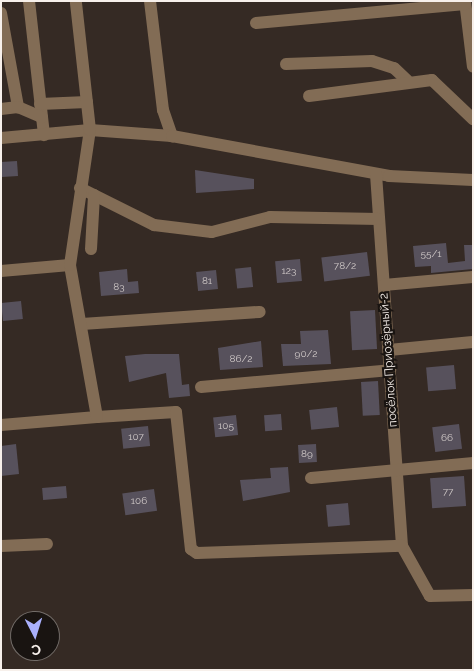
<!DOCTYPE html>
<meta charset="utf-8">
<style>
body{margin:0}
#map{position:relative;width:474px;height:671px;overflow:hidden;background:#352a24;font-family:Raleway,sans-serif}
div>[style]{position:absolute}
.building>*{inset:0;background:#57515c;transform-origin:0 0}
.minor>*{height:12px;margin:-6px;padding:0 6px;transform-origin:6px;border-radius:6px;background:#826c55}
span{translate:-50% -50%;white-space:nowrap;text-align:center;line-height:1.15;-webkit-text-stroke:4.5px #191411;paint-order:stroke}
.number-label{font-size:10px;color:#cfc8c7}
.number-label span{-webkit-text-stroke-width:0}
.street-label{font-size:12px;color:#f7f0eb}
.frame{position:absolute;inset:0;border:2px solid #f7f0eb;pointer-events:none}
.north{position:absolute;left:10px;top:611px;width:50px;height:50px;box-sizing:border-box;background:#191411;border:1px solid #726c68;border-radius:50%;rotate:175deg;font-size:14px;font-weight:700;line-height:20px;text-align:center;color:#f7f0eb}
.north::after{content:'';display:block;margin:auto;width:18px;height:22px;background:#a9b0fc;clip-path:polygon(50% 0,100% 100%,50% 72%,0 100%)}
</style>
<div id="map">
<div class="building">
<i style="left:17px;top:161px;width:15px;height:16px;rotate:86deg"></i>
<i style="clip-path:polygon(195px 170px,254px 179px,254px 189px,196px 193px)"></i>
<i style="clip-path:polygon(446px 243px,448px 263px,465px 261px,464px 245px,473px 245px,473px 269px,431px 273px,431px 266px,415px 267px,413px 246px)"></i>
<i style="left:367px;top:252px;width:24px;height:46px;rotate:83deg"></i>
<i style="left:300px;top:259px;width:22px;height:25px;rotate:85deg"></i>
<i style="left:251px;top:267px;width:20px;height:16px;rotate:84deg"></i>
<i style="clip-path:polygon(127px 269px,128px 282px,138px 281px,139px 293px,101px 296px,99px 272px)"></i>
<i style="left:216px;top:270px;width:19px;height:20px;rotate:84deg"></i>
<i style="left:21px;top:301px;width:18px;height:20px;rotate:84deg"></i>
<i style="left:375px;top:310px;width:39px;height:25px;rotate:87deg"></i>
<i style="clip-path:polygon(328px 330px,331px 364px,283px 366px,281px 344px,301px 344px,300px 331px)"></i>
<i style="clip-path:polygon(261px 341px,263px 367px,220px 370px,218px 348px)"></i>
<i style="clip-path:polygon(145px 354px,179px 354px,182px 385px,189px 384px,190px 396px,169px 398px,166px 373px,129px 382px,125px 356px)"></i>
<i style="left:454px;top:365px;width:24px;height:28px;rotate:85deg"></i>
<i style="left:378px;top:381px;width:34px;height:17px;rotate:87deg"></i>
<i style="left:337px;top:407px;width:20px;height:28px;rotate:84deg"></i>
<i style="left:281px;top:414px;width:16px;height:17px;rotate:86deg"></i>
<i style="left:236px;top:415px;width:20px;height:23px;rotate:84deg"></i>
<i style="left:459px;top:424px;width:25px;height:27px;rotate:83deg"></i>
<i style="left:148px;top:426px;width:20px;height:27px;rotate:84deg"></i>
<i style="clip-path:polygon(16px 444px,19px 474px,1px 476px,1px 446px)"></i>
<i style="left:316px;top:444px;width:18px;height:18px;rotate:87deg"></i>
<i style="clip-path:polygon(288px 467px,290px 492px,243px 501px,240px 480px,271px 478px,270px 468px)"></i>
<i style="left:464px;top:476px;width:30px;height:34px;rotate:86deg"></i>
<i style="left:66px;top:486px;width:12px;height:24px;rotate:85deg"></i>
<i style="left:154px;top:489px;width:22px;height:32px;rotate:82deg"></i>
<i style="left:348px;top:503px;width:22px;height:22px;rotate:85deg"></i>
</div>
<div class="minor">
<i style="left:29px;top:1px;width:135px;rotate:83.6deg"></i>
<i style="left:150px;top:1px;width:110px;rotate:83.2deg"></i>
<i style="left:163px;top:110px;width:28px;rotate:71deg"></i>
<i style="left:465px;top:1px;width:66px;rotate:83.1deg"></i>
<i style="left:1px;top:13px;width:96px;rotate:79.7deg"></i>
<i style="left:18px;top:107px;width:26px;rotate:23deg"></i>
<i style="left:256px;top:23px;width:210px;rotate:-5.2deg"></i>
<i style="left:286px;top:64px;width:86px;rotate:-2deg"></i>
<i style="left:372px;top:61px;width:23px;rotate:18deg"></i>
<i style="left:394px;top:68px;width:18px;rotate:43deg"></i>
<i style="left:309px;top:96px;width:124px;rotate:-7.4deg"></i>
<i style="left:432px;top:80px;width:57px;rotate:43.6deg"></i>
<i style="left:40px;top:104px;width:47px;rotate:-2.4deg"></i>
<i style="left:1px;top:109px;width:17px;rotate:-7deg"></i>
<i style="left:1px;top:138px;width:89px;rotate:-5.1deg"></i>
<i style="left:90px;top:130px;width:82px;rotate:4.2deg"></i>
<i style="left:172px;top:136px;width:221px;rotate:10.4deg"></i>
<i style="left:389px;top:176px;width:84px;rotate:2.7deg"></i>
<i style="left:376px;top:174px;width:373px;rotate:86deg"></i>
<i style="left:402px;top:546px;width:57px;rotate:60.8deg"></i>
<i style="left:430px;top:596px;width:43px;rotate:-1.3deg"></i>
<i style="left:80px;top:188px;width:83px;rotate:26.6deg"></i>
<i style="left:154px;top:225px;width:58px;rotate:6.9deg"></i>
<i style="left:212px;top:232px;width:60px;rotate:-14.5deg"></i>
<i style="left:270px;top:217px;width:109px;rotate:1.1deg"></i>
<i style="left:91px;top:249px;width:54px;rotate:-86.8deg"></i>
<i style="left:1px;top:271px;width:69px;rotate:-5deg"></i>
<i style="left:384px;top:285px;width:89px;rotate:-5.1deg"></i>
<i style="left:82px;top:324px;width:178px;rotate:-3.9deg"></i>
<i style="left:389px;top:350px;width:84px;rotate:-5.4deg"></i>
<i style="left:201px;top:387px;width:190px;rotate:-5.1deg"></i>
<i style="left:97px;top:417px;width:79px;rotate:-3.6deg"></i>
<i style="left:176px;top:412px;width:138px;rotate:83.8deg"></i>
<i style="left:191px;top:549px;width:7px;rotate:34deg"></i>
<i style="left:197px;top:553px;width:205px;rotate:-2deg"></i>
<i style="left:1px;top:425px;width:96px;rotate:-4.8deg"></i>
<i style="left:97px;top:417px;width:154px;rotate:-100.1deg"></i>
<i style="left:70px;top:265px;width:136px;rotate:-81.6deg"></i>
<i style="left:90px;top:130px;width:128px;rotate:-96.3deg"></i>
<i style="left:311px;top:478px;width:163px;rotate:-5.3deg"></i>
<i style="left:1px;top:546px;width:46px;rotate:-2.5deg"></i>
</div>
<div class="number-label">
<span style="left:431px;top:254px">55/1</span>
<span style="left:345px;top:266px">78/2</span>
<span style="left:289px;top:271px">123</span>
<span style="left:207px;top:281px">81</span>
<span style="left:119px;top:287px">83</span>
<span style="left:306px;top:354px">90/2</span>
<span style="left:241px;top:359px">86/2</span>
<span style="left:226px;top:426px">105</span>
<span style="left:136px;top:437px">107</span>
<span style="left:447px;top:438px">66</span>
<span style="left:307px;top:454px">89</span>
<span style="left:448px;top:492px">77</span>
<span style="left:139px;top:501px">106</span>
</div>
<div class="street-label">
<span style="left:389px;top:360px;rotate:-94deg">посёлок Приозёрный-2</span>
</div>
<div class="frame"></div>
<div class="north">С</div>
</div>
